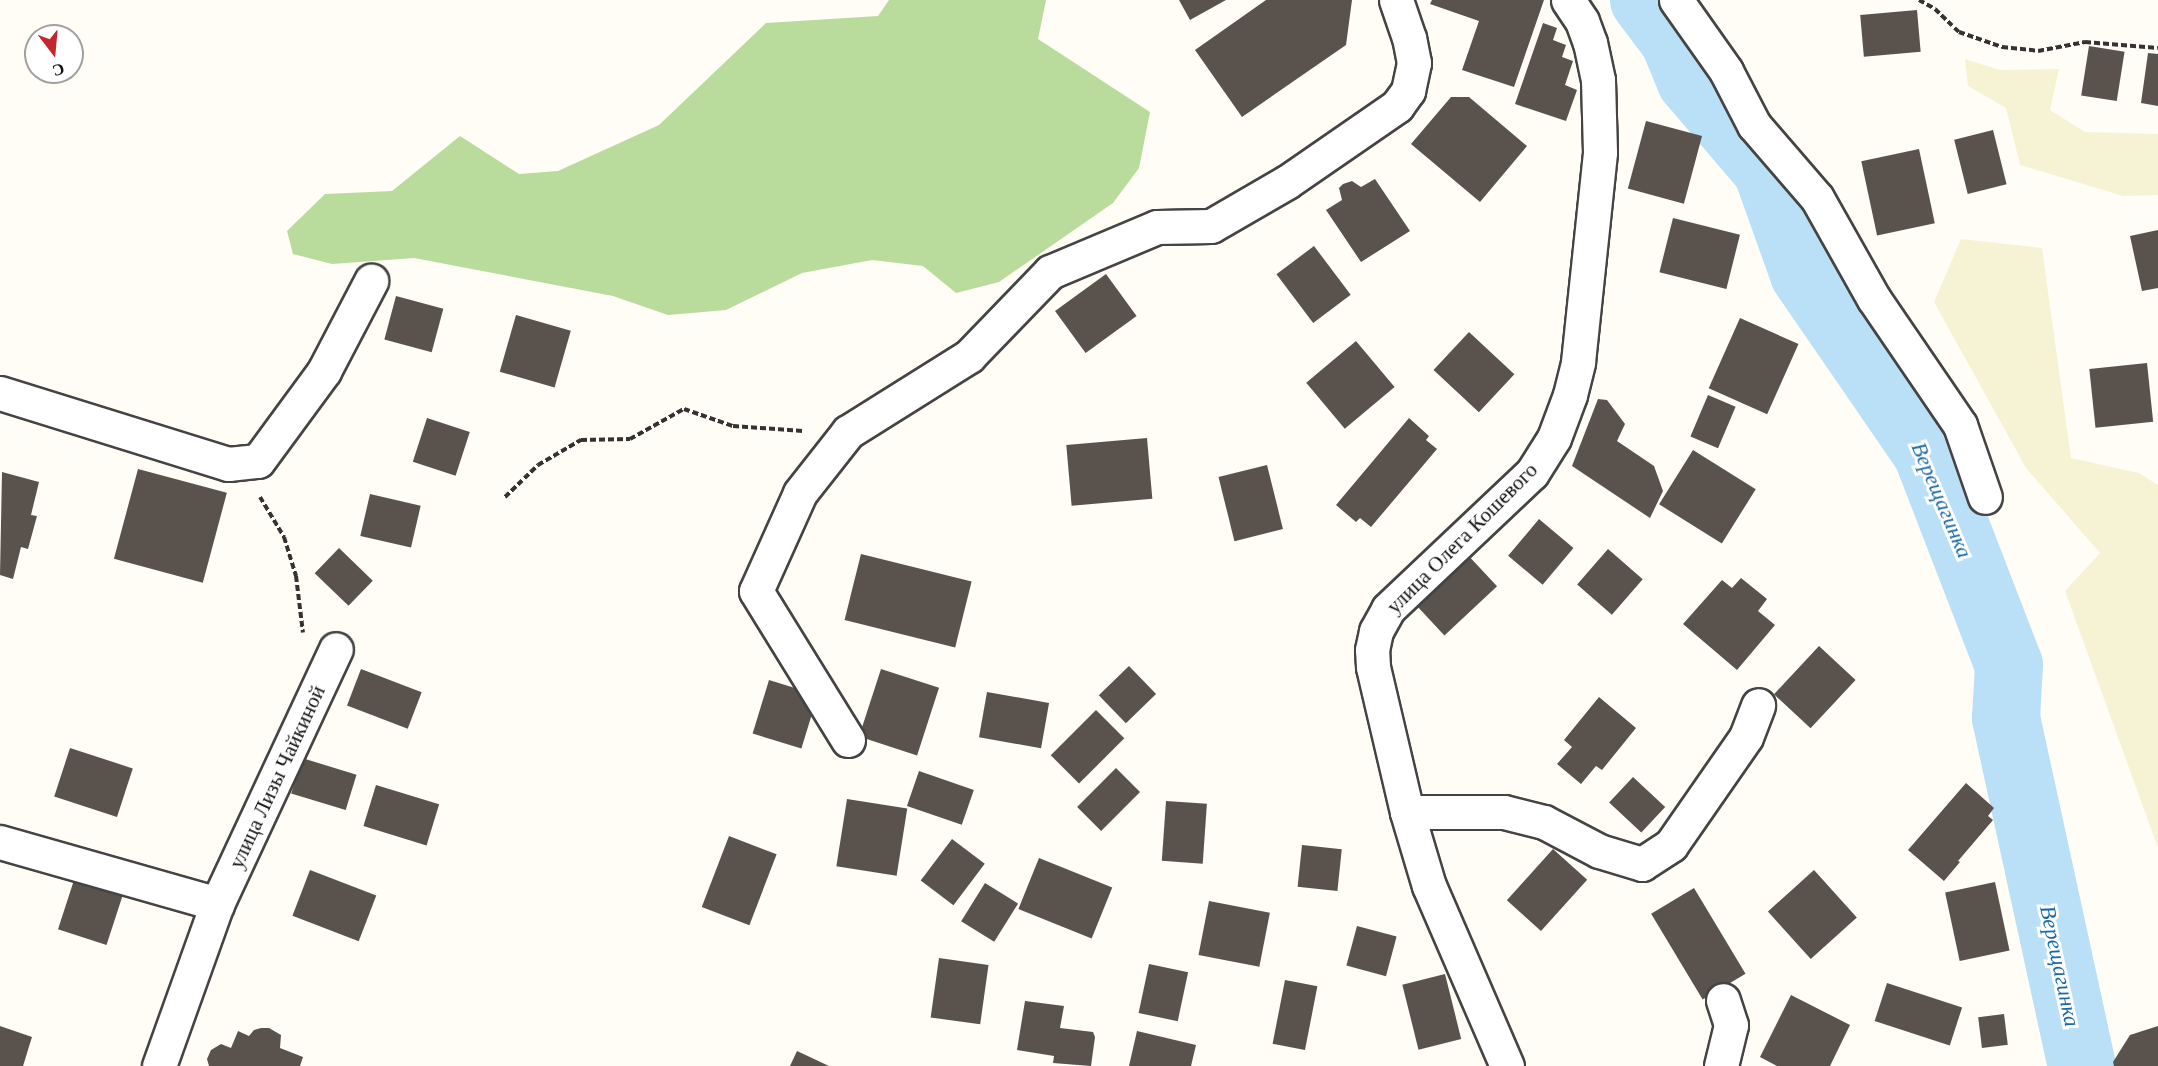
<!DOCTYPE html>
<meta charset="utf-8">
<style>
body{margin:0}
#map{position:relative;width:2158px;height:1066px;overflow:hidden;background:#fffdf5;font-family:"Times New Roman",serif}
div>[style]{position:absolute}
.farmland>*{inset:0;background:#f6f3d4}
.forest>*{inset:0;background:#b9dc9c}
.river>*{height:68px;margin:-34px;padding:0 34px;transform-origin:34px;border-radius:34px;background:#b9e0f7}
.building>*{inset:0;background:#5a524d;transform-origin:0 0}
.path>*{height:4px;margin-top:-2px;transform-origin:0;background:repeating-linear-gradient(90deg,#333 0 6px,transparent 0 9px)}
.roads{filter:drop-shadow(2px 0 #444) drop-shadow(-2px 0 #444) drop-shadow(0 2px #444) drop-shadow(0 -2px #444)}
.minor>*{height:33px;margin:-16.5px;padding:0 16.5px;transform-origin:16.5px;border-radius:16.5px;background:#fff}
span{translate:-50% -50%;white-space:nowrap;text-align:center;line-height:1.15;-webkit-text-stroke:6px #fff;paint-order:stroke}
.street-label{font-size:21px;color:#111}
.water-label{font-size:22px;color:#1768a6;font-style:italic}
.north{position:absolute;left:24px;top:24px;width:60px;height:60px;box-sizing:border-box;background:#fff;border:2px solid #a0a0a0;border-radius:50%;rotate:164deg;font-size:16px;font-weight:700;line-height:24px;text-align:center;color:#111}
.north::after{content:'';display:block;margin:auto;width:21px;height:27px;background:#c4262e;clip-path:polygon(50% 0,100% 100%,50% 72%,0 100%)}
</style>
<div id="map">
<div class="farmland">
<i style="clip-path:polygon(1965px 59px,2000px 70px,2059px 69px,2050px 110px,2085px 132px,2158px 134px,2158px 195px,2123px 196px,2020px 165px,2006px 108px,1968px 86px)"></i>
<i style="clip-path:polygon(1961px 239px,2042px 248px,2071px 458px,2139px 473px,2158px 485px,2158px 848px,2065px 591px,2100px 553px,2026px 468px,1934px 302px)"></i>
</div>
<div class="forest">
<i style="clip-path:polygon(889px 0,1046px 0,1038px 39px,1150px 112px,1139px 168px,1113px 203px,999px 282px,956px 293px,923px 266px,872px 260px,802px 273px,726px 310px,668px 315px,613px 296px,414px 258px,332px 264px,293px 254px,287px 231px,325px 194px,392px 191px,460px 136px,519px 174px,558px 171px,659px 125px,766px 23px,878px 16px)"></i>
</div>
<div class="river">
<i style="left:1644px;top:0;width:50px;rotate:53.1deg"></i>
<i style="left:1674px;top:40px;width:44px;rotate:67.5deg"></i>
<i style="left:1691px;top:81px;width:117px;rotate:49.5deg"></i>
<i style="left:1767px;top:170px;width:110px;rotate:70.4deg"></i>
<i style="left:1804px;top:274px;width:217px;rotate:55.5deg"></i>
<i style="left:1927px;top:453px;width:227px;rotate:68.9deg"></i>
<i style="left:2009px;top:665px;width:53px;rotate:93.2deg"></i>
<i style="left:2006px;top:718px;width:356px;rotate:77.7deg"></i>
</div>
<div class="building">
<i style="clip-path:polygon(1179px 0,1226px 0,1190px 20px)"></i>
<i style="clip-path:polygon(1266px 0,1352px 0,1346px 45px,1242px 117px,1195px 50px)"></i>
<i style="clip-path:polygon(1432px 0,1544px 0,1514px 87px,1462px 70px,1479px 21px,1430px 4px)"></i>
<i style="left:1917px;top:10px;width:42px;height:57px;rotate:85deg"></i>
<i style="clip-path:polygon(1543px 23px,1557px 28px,1553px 40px,1566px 45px,1562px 57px,1573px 61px,1565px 85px,1577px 90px,1566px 121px,1515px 104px)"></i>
<i style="left:2089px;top:46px;width:36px;height:50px;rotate:9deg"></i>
<i style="clip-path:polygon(2148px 53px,2158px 54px,2158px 106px,2141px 103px)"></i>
<i style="clip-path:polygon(1451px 97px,1469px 97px,1527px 146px,1480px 202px,1411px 144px)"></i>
<i style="left:1646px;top:121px;width:58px;height:70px;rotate:15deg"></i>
<i style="left:1993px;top:130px;width:56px;height:40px;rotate:76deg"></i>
<i style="left:1919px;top:149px;width:76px;height:59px;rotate:78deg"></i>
<i style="clip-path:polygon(1375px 179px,1410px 231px,1361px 262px,1326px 210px,1342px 200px,1339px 188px,1343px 184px,1352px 181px,1361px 187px)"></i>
<i style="left:1673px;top:218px;width:69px;height:56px;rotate:14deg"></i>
<i style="clip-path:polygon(2158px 230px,2158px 288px,2142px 291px,2130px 236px)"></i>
<i style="left:1314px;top:246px;width:61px;height:47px;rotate:53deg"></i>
<i style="left:1106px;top:274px;width:52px;height:63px;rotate:54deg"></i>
<i style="left:396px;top:296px;width:49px;height:45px;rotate:15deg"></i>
<i style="left:516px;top:315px;width:57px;height:59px;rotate:16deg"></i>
<i style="left:1740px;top:318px;width:64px;height:77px;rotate:24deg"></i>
<i style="left:1469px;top:332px;width:62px;height:52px;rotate:43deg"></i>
<i style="left:1356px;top:341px;width:60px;height:65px;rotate:50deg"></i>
<i style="left:2147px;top:363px;width:59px;height:58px;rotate:84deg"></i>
<i style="left:1708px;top:395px;width:30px;height:45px;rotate:23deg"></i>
<i style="clip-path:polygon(1598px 399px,1607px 400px,1625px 424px,1617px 441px,1654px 466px,1663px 491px,1650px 518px,1572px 466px)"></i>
<i style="left:427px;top:418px;width:45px;height:46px;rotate:18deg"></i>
<i style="clip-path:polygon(1409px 418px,1429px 436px,1426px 440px,1437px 449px,1371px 527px,1360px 518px,1356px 522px,1336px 505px)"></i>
<i style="left:1147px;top:438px;width:61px;height:81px;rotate:85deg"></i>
<i style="left:1693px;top:450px;width:74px;height:64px;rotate:32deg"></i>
<i style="left:1267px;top:465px;width:66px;height:50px;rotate:76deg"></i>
<i style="left:138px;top:469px;width:92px;height:93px;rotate:15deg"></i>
<i style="clip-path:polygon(2px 472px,39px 482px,31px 515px,37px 516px,28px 549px,21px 547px,13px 579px,0 575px)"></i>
<i style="left:370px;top:494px;width:52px;height:43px;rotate:13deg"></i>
<i style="left:1539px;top:519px;width:45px;height:48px;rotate:40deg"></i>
<i style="left:339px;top:548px;width:47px;height:35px;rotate:44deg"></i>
<i style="left:1608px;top:549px;width:46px;height:47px;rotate:41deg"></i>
<i style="left:1465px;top:552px;width:47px;height:72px;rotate:47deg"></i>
<i style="left:861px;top:554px;width:114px;height:68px;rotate:14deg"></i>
<i style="clip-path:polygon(1741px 578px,1767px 599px,1758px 611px,1775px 625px,1737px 670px,1683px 624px,1722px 580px,1732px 588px)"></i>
<i style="left:1819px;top:646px;width:50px;height:66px;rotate:43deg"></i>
<i style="left:1129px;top:666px;width:39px;height:42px;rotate:46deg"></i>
<i style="left:361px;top:669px;width:65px;height:39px;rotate:21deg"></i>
<i style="left:881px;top:669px;width:61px;height:71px;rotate:18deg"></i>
<i style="left:769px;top:680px;width:51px;height:56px;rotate:17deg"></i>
<i style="left:987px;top:692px;width:63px;height:46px;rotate:10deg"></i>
<i style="clip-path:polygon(1599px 697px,1636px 728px,1602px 770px,1596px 766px,1581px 784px,1557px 764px,1572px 747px,1564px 740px)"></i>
<i style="left:1096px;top:710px;width:40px;height:64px;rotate:45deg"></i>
<i style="left:70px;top:748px;width:66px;height:51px;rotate:18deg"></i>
<i style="left:302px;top:758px;width:57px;height:37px;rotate:17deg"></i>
<i style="left:1116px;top:768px;width:34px;height:55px;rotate:45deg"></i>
<i style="left:919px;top:771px;width:58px;height:37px;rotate:19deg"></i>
<i style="left:1633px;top:777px;width:44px;height:35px;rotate:43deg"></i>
<i style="clip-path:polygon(1966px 783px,1994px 808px,1988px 816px,1993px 820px,1958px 861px,1960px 862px,1944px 881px,1908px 850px)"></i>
<i style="left:376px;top:785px;width:66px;height:43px;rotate:17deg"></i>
<i style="left:847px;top:799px;width:61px;height:68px;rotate:9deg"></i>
<i style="left:1166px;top:801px;width:41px;height:60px;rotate:4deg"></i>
<i style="left:729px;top:836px;width:51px;height:76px;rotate:21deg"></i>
<i style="left:952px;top:839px;width:41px;height:52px;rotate:37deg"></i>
<i style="left:1302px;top:845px;width:40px;height:42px;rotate:6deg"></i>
<i style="left:1553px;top:849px;width:46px;height:69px;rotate:42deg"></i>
<i style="left:1039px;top:858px;width:79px;height:55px;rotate:22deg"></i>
<i style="left:310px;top:870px;width:71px;height:49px;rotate:21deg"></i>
<i style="left:1814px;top:870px;width:64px;height:62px;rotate:48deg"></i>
<i style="left:75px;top:877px;width:51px;height:55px;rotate:18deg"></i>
<i style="left:1995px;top:882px;width:70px;height:51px;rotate:78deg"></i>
<i style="left:985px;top:883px;width:39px;height:45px;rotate:32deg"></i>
<i style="left:1694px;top:888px;width:100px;height:50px;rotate:59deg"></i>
<i style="left:1209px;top:901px;width:62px;height:55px;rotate:11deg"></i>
<i style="left:1357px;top:926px;width:41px;height:41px;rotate:15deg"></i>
<i style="left:939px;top:958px;width:50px;height:60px;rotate:8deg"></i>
<i style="left:1149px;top:964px;width:40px;height:50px;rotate:12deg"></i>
<i style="left:1445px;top:974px;width:67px;height:44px;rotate:76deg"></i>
<i style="left:1285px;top:980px;width:33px;height:65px;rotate:11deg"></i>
<i style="left:1887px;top:983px;width:79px;height:40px;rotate:18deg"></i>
<i style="clip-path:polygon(1791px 995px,1850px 1025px,1830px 1066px,1777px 1066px,1760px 1057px)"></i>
<i style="clip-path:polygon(1025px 1001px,1064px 1006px,1060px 1028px,1093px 1032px,1095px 1037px,1091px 1066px,1053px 1063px,1054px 1056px,1017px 1050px)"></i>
<i style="left:2004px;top:1014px;width:31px;height:26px;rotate:83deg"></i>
<i style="clip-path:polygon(0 1026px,32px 1037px,23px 1066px,0 1066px)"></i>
<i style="clip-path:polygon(2158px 1026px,2158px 1066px,2114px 1066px,2113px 1062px,2130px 1035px)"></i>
<i style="clip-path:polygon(261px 1028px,269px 1028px,281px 1035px,280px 1048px,303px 1057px,300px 1066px,209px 1066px,207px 1059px,211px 1050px,221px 1044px,231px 1048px,238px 1031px,249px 1036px,254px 1030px)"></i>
<i style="clip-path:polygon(1137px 1031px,1196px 1045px,1191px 1066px,1129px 1066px)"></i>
<i style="clip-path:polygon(797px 1051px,829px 1066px,790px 1066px)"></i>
</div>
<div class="path">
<i style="left:1919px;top:0;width:18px;rotate:29deg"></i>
<i style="left:1935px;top:9px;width:33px;rotate:44deg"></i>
<i style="left:1959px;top:32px;width:46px;rotate:19.2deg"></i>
<i style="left:2002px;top:47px;width:36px;rotate:6deg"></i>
<i style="left:2038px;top:51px;width:48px;rotate:-10.8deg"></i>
<i style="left:2085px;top:42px;width:73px;rotate:4.7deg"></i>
<i style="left:260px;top:497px;width:47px;rotate:59deg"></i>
<i style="left:284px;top:537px;width:41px;rotate:72.9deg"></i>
<i style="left:296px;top:576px;width:57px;rotate:83deg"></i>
<i style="left:505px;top:497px;width:46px;rotate:-44.1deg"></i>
<i style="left:538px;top:465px;width:50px;rotate:-30.2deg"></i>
<i style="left:581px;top:440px;width:49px;rotate:-1.2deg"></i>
<i style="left:630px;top:439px;width:62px;rotate:-29.1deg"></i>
<i style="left:684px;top:409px;width:52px;rotate:19.1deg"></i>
<i style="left:733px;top:426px;width:70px;rotate:4.1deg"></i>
</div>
<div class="roads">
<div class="minor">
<i style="left:1676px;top:0;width:87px;rotate:54.8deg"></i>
<i style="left:1726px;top:71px;width:61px;rotate:62.6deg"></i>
<i style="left:1754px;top:125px;width:96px;rotate:49.2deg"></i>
<i style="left:1817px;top:198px;width:116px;rotate:60.6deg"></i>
<i style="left:1874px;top:299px;width:153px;rotate:55.7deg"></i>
<i style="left:1960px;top:425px;width:76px;rotate:70.9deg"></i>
<i style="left:0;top:393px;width:239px;rotate:17.3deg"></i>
<i style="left:228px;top:464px;width:30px;rotate:-6deg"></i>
<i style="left:258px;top:461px;width:112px;rotate:-53.7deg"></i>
<i style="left:324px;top:371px;width:102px;rotate:-62.4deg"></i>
<i style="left:848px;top:740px;width:175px;rotate:-121.7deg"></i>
<i style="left:756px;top:591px;width:107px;rotate:-65.8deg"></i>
<i style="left:800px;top:493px;width:78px;rotate:-51.8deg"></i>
<i style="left:848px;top:432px;width:143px;rotate:-32.1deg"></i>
<i style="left:969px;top:356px;width:117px;rotate:-46deg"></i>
<i style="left:1050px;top:272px;width:116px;rotate:-22.8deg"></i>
<i style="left:1157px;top:227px;width:54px;rotate:-1.1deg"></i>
<i style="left:1211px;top:226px;width:88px;rotate:-30.1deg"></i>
<i style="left:1287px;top:182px;width:134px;rotate:-34.6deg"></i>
<i style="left:1397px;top:106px;width:19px;rotate:-54deg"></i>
<i style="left:1408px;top:91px;width:29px;rotate:-78deg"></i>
<i style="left:1414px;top:63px;width:25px;rotate:-101deg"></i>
<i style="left:1409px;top:38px;width:40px;rotate:-108.9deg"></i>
<i style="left:1407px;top:812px;width:97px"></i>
<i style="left:1504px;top:812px;width:41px;rotate:14deg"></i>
<i style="left:1544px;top:822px;width:62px;rotate:27.8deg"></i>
<i style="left:1599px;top:851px;width:45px;rotate:16.8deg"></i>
<i style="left:1642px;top:864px;width:35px;rotate:-33deg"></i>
<i style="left:1671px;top:845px;width:131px;rotate:-55.2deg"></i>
<i style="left:1746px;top:737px;width:34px;rotate:-69deg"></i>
<i style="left:0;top:842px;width:226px;rotate:15.9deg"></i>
<i style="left:159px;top:1066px;width:172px;rotate:-70.3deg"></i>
<i style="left:217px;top:904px;width:281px;rotate:-65deg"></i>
<i style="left:1507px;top:1066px;width:196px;rotate:-113.4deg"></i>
<i style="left:1429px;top:886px;width:77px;rotate:-106.6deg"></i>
<i style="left:1407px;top:812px;width:149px;rotate:-103.2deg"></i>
<i style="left:1373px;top:667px;width:17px;rotate:-93deg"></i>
<i style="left:1372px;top:650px;width:19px;rotate:-78deg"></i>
<i style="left:1376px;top:631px;width:25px;rotate:-61deg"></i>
<i style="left:1388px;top:609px;width:198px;rotate:-43.4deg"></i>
<i style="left:1532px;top:473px;width:41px;rotate:-57.8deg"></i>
<i style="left:1554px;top:438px;width:46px;rotate:-69.6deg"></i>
<i style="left:1570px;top:395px;width:34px;rotate:-76deg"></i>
<i style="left:1578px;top:362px;width:211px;rotate:-84deg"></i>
<i style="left:1600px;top:152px;width:72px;rotate:-91.6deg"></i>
<i style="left:1598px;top:80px;width:38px;rotate:-102deg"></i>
<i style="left:1590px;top:43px;width:23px;rotate:-110deg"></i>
<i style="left:1582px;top:21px;width:25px;rotate:-124deg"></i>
<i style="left:1721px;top:1066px;width:42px;rotate:-76.3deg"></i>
<i style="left:1731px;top:1025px;width:26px;rotate:-108deg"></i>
</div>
</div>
<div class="street-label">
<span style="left:1462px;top:538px;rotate:-45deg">улица Олега Кошевого</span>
<span style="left:277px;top:777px;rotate:-65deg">улица Лизы Чайкиной</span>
</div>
<div class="water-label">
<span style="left:1942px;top:500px;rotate:67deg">Верещагинка</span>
<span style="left:2060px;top:966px;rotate:78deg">Верещагинка</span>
</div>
<div class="north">С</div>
</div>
